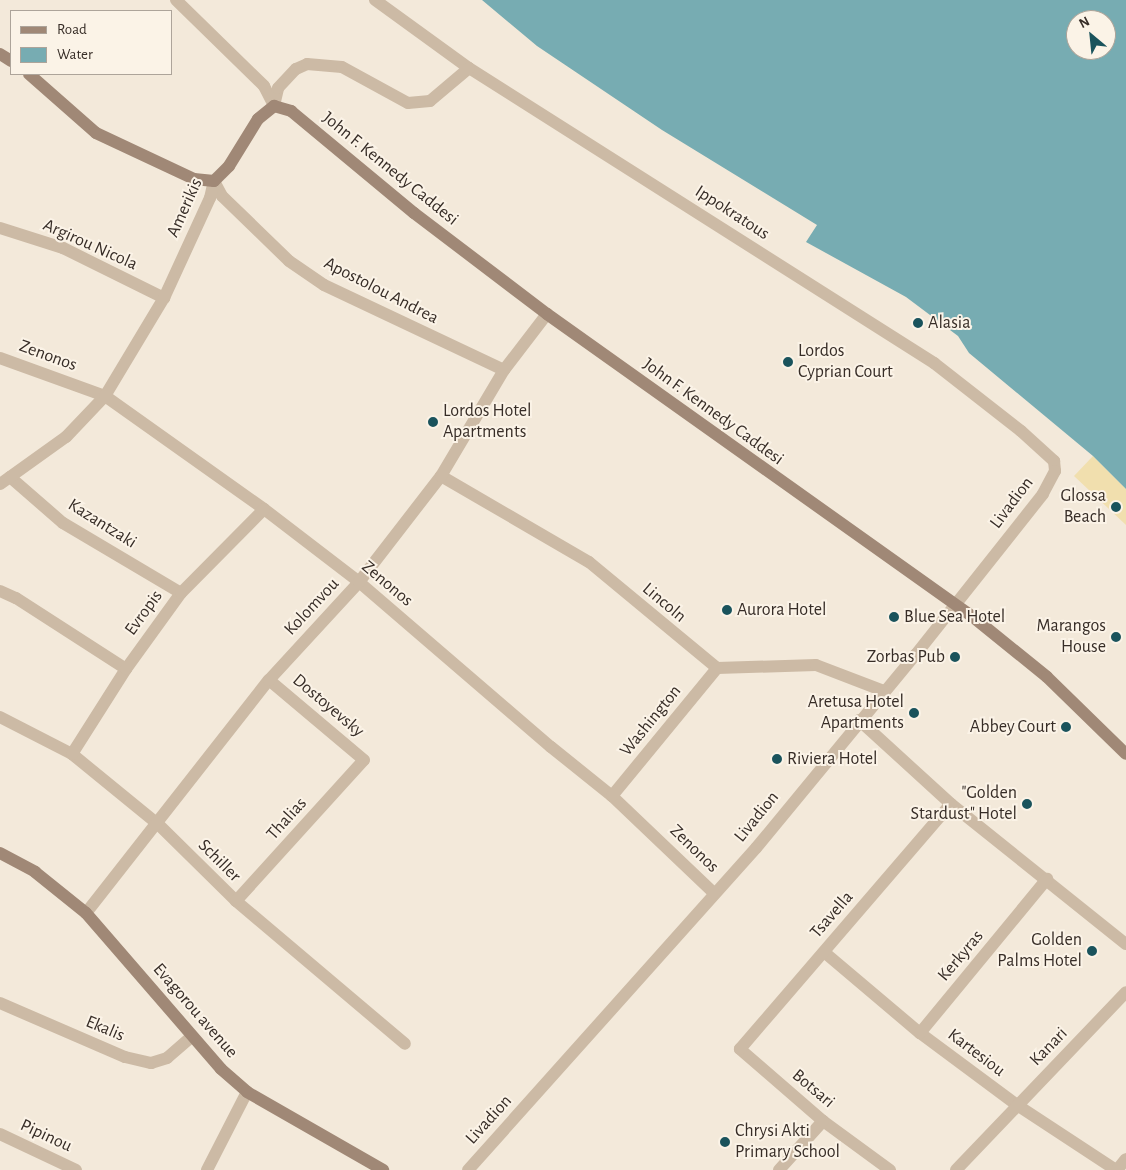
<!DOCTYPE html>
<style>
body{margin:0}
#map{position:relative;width:1126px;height:1170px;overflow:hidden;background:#f3e9da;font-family:"Alegreya Sans",sans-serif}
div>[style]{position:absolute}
.sand>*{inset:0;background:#f1dfae}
.water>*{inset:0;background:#77acb2}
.street>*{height:12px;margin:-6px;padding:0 6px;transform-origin:6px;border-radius:6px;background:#ccbaa5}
.secondary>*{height:12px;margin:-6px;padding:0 6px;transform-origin:6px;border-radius:6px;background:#a08876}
.dots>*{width:14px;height:14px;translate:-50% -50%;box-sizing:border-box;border:2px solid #fbf3e7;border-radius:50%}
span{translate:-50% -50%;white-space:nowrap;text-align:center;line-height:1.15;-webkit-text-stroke:4px #fbf3e7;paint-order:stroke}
.street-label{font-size:18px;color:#372d27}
.poi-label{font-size:18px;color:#372d27}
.left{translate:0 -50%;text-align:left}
.right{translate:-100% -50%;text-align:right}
.legend{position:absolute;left:10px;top:10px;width:162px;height:65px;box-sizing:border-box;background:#fbf3e7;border:1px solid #ada49a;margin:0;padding:6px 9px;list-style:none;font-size:15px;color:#372d27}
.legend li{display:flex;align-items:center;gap:10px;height:25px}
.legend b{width:25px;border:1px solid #ada49a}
.north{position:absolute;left:1066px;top:10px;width:50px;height:50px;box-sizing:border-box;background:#fbf3e7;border:1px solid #ada49a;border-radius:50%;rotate:332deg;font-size:14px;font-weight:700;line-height:20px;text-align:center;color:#372d27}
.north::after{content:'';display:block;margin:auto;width:18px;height:22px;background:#1a535c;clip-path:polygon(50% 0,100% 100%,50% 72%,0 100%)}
</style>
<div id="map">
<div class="sand">
<i style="clip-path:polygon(1093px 456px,1126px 489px,1126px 525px,1074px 476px)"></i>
</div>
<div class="water">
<i style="clip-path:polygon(evenodd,482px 0,1126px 0,1126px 489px,1093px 456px,969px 353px,958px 336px,906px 297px,806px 242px,817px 225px,662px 130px,537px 46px,482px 0,1076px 20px,1106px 20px,1106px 50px,1076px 50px,1076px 20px)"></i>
</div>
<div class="street">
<i style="left:176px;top:0;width:123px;rotate:44.3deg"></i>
<i style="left:264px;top:86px;width:22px;rotate:63deg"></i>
<i style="left:375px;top:0;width:116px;rotate:35.9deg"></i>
<i style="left:469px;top:68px;width:551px;rotate:32.39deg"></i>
<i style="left:934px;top:363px;width:110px;rotate:38deg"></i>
<i style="left:1021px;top:431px;width:45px;rotate:42.3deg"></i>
<i style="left:1054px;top:461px;width:10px;rotate:84deg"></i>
<i style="left:1055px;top:471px;width:26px;rotate:118deg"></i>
<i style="left:1043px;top:494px;width:204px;rotate:128.4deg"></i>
<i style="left:916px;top:654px;width:251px;rotate:129.5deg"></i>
<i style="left:756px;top:848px;width:432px;rotate:131.8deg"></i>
<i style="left:274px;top:106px;width:18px;rotate:-77deg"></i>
<i style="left:278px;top:88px;width:26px;rotate:-47deg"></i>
<i style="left:296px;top:69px;width:12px;rotate:-24deg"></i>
<i style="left:307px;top:64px;width:35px;rotate:5deg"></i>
<i style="left:342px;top:67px;width:75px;rotate:28.6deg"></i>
<i style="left:408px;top:103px;width:22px;rotate:-5deg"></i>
<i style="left:430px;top:101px;width:51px;rotate:-40.2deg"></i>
<i style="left:214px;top:181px;width:17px;rotate:62deg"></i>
<i style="left:222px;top:196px;width:93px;rotate:44.1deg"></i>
<i style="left:289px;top:261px;width:42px;rotate:34.4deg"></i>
<i style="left:324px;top:285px;width:199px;rotate:25.3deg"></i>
<i style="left:0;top:228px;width:66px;rotate:17.6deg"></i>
<i style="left:63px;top:248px;width:113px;rotate:26.3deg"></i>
<i style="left:0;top:358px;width:112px;rotate:19.9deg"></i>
<i style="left:105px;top:396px;width:195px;rotate:35.4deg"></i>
<i style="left:264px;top:509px;width:120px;rotate:37.5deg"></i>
<i style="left:359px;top:582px;width:253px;rotate:40.7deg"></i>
<i style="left:551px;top:747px;width:78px;rotate:38.8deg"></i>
<i style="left:612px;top:796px;width:141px;rotate:43.6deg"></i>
<i style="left:441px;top:476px;width:171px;rotate:30.2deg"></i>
<i style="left:589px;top:562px;width:166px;rotate:39.6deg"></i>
<i style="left:717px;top:668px;width:99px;rotate:-1.7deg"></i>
<i style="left:816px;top:665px;width:73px;rotate:20.9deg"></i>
<i style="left:10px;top:477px;width:70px;rotate:41deg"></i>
<i style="left:63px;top:523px;width:137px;rotate:30.7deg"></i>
<i style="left:0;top:484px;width:81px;rotate:-35.5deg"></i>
<i style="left:66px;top:437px;width:57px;rotate:-46.4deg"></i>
<i style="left:105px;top:396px;width:114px;rotate:-59deg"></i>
<i style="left:164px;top:298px;width:110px;rotate:-65.3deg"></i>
<i style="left:210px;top:198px;width:17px;rotate:-77deg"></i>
<i style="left:0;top:591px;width:17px;rotate:24deg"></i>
<i style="left:16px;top:598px;width:131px;rotate:32.8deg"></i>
<i style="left:0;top:717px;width:81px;rotate:27.2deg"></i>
<i style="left:72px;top:754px;width:112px;rotate:39.2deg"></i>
<i style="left:159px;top:825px;width:108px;rotate:44.6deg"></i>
<i style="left:236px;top:901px;width:221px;rotate:40.2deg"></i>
<i style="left:859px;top:720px;width:125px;rotate:42.4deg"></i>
<i style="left:951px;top:804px;width:224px;rotate:38.7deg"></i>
<i style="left:72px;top:754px;width:101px;rotate:-57.6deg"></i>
<i style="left:126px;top:669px;width:94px;rotate:-54.1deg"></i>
<i style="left:181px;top:593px;width:118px;rotate:-45.3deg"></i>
<i style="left:612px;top:796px;width:166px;rotate:-50.6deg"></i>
<i style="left:236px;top:901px;width:190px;rotate:-47.8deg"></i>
<i style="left:364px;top:760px;width:124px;rotate:-139.9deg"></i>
<i style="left:86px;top:913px;width:296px;rotate:-51.9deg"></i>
<i style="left:269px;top:680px;width:133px;rotate:-47.4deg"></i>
<i style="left:359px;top:582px;width:134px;rotate:-52.3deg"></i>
<i style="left:441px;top:476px;width:123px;rotate:-59.3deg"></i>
<i style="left:504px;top:370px;width:71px;rotate:-52.5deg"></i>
<i style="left:824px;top:952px;width:126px;rotate:40.2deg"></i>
<i style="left:920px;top:1033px;width:121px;rotate:36.6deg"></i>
<i style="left:1017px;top:1105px;width:118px;rotate:33.3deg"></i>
<i style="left:0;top:1003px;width:136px;rotate:23.4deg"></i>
<i style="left:125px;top:1057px;width:27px;rotate:13deg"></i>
<i style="left:151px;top:1063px;width:17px;rotate:-17deg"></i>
<i style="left:167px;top:1058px;width:33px;rotate:-41deg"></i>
<i style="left:920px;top:1033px;width:200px;rotate:-50.5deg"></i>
<i style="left:0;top:1134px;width:84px;rotate:25.3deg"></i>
<i style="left:207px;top:1170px;width:88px;rotate:-62.9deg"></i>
<i style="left:779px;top:1170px;width:66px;rotate:-48.1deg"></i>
<i style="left:890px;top:1170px;width:83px;rotate:-143.8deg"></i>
<i style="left:823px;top:1121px;width:110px;rotate:-139.1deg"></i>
<i style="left:740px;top:1049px;width:323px;rotate:-49.3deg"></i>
<i style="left:956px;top:1170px;width:246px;rotate:-46.3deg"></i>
<i style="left:1117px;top:1170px;width:14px;rotate:-51deg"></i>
</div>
<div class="secondary">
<i style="left:0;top:54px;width:13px;rotate:32deg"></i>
<i style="left:29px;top:74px;width:89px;rotate:41.4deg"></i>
<i style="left:96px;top:133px;width:108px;rotate:25.1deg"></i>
<i style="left:194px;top:179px;width:20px;rotate:6deg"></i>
<i style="left:214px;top:181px;width:21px;rotate:-45deg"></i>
<i style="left:229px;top:166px;width:55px;rotate:-58.3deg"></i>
<i style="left:258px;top:119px;width:21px;rotate:-39deg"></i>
<i style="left:274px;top:106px;width:18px;rotate:16deg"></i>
<i style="left:291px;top:111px;width:160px;rotate:39.7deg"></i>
<i style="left:414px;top:213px;width:167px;rotate:37.2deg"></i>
<i style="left:547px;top:314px;width:523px;rotate:35.42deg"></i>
<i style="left:973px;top:617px;width:95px;rotate:39deg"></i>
<i style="left:1047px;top:677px;width:110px;rotate:44.3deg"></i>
<i style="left:0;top:853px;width:40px;rotate:28deg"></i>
<i style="left:35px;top:872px;width:65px;rotate:38.8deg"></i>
<i style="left:86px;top:913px;width:206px;rotate:49.1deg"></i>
<i style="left:221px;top:1069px;width:35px;rotate:41deg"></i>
<i style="left:247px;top:1092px;width:157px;rotate:29.8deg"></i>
</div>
<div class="dots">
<i style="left:918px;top:323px;background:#1a535c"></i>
<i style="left:788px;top:362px;background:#1a535c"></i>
<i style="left:433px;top:422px;background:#1a535c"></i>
<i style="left:1116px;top:507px;background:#1a535c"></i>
<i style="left:727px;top:610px;background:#1a535c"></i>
<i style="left:894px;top:617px;background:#1a535c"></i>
<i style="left:1116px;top:637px;background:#1a535c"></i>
<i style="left:955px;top:657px;background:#1a535c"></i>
<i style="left:914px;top:713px;background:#1a535c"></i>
<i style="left:1066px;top:727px;background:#1a535c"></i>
<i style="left:777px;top:759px;background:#1a535c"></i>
<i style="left:1027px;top:804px;background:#1a535c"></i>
<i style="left:1092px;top:951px;background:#1a535c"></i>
<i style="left:725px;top:1142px;background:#1a535c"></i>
</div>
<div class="street-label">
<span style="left:390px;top:169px;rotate:39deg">John F. Kennedy Caddesi</span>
<span style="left:185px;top:208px;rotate:-66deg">Amerikis</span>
<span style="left:732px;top:213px;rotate:33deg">Ippokratous</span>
<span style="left:90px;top:245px;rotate:24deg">Argirou Nicola</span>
<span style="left:381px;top:291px;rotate:27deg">Apostolou Andrea</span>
<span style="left:48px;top:356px;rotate:20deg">Zenonos</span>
<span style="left:713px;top:412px;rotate:36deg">John F. Kennedy Caddesi</span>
<span style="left:1012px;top:503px;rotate:-53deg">Livadion</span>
<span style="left:102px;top:524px;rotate:32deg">Kazantzaki</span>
<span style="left:387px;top:584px;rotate:40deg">Zenonos</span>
<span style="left:664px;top:603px;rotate:40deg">Lincoln</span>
<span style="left:312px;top:607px;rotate:-47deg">Kolomvou</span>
<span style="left:144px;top:613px;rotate:-54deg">Evropis</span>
<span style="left:328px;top:706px;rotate:40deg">Dostoyevsky</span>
<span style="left:651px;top:721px;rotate:-51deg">Washington</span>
<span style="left:757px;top:817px;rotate:-51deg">Livadion</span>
<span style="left:287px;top:819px;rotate:-48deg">Thalias</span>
<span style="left:694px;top:849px;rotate:44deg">Zenonos</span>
<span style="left:219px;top:861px;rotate:45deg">Schiller</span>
<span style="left:832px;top:915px;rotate:-49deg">Tsavella</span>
<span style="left:961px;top:956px;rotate:-50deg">Kerkyras</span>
<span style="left:195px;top:1011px;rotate:49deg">Evagorou avenue</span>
<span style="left:105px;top:1029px;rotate:23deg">Ekalis</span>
<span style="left:1049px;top:1047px;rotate:-46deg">Kanari</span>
<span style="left:976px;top:1053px;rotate:37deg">Kartesiou</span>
<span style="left:813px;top:1089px;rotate:40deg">Botsari</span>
<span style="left:489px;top:1120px;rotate:-48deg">Livadion</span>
<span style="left:46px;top:1136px;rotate:25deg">Pipinou</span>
</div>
<div class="poi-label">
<span class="left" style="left:928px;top:323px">Alasia</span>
<span class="left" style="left:798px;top:362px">Lordos<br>Cyprian Court</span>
<span class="left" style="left:443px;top:422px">Lordos Hotel<br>Apartments</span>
<span class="right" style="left:1106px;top:507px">Glossa<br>Beach</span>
<span class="left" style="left:737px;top:610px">Aurora Hotel</span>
<span class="left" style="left:904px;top:617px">Blue Sea Hotel</span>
<span class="right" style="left:1106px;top:637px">Marangos<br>House</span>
<span class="right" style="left:945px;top:657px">Zorbas Pub</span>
<span class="right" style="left:904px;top:713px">Aretusa Hotel<br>Apartments</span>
<span class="right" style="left:1056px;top:727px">Abbey Court</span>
<span class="left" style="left:787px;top:759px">Riviera Hotel</span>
<span class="right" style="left:1017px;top:804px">"Golden<br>Stardust" Hotel</span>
<span class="right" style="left:1082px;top:951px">Golden<br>Palms Hotel</span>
<span class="left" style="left:735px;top:1142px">Chrysi Akti<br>Primary School</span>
</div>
<ul class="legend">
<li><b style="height:6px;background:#a08876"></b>Road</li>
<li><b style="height:14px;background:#77acb2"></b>Water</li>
</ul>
<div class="north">N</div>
</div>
